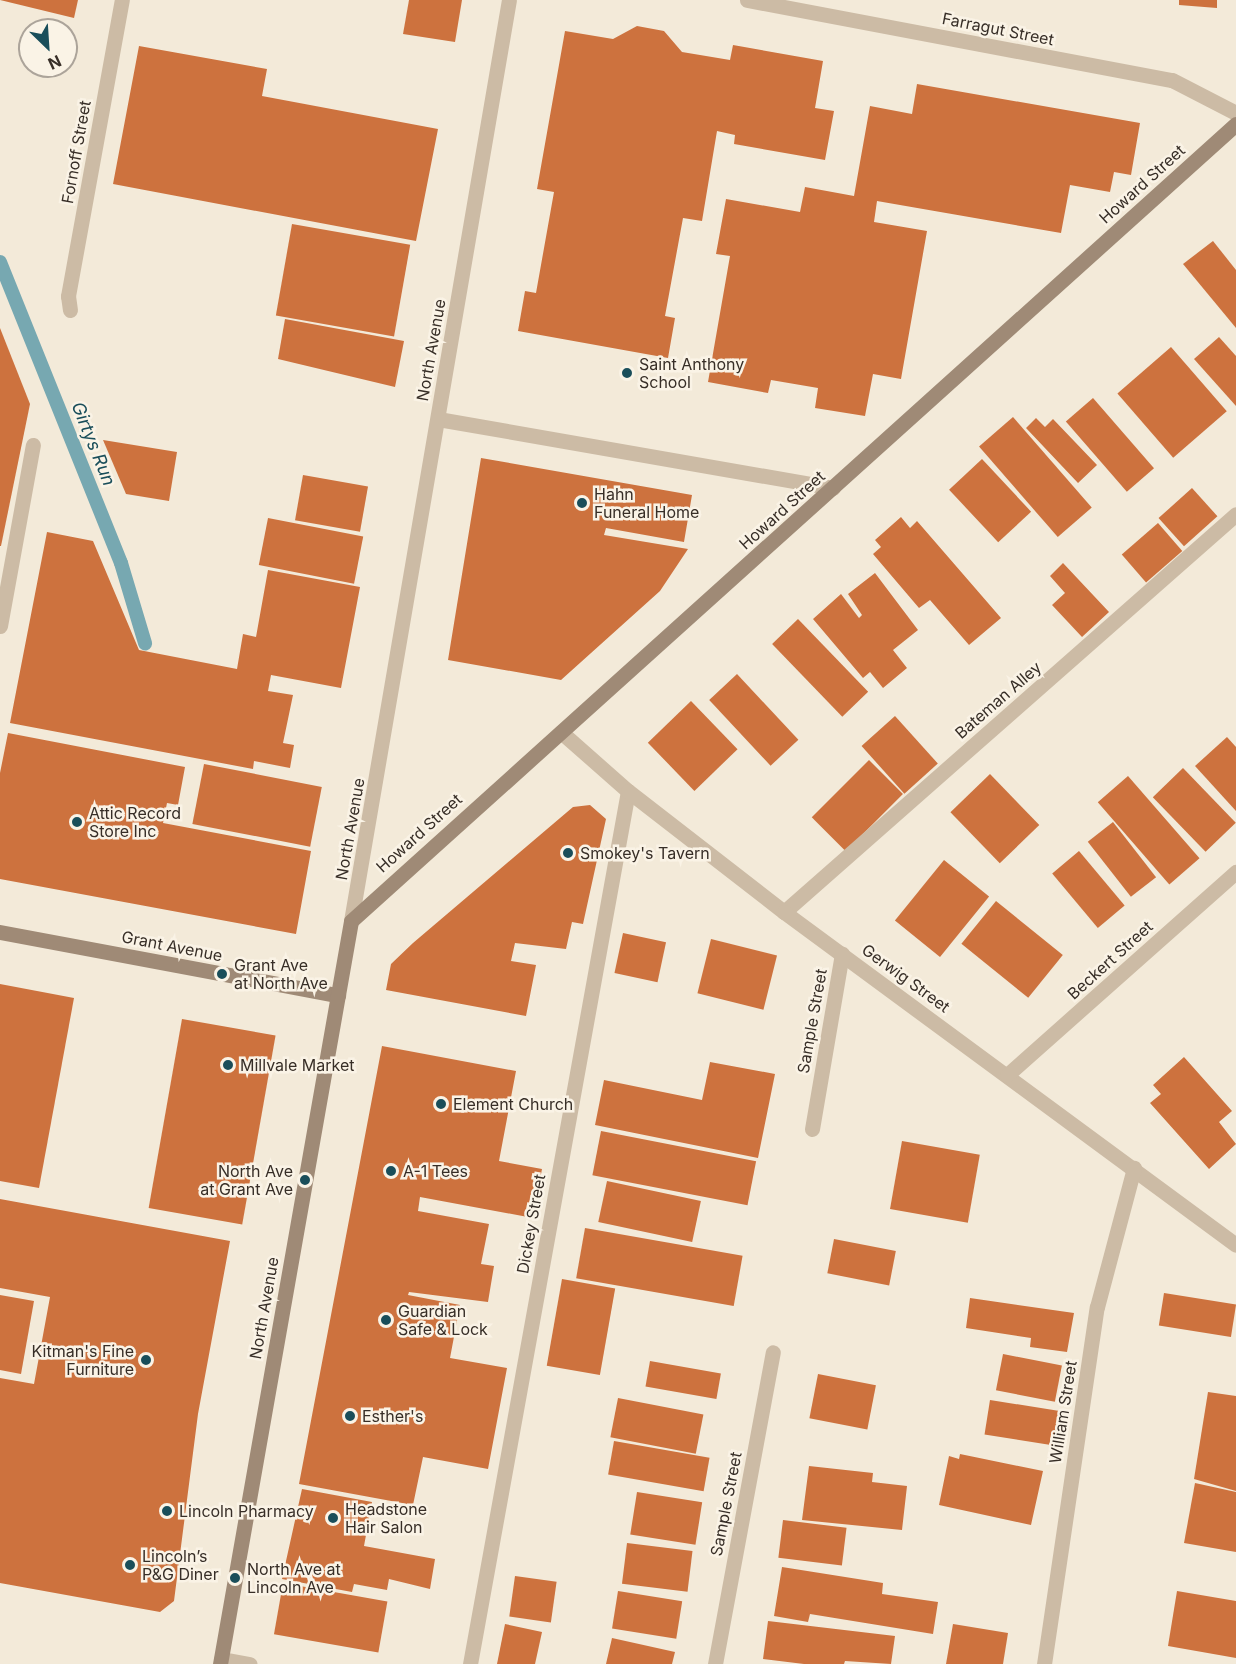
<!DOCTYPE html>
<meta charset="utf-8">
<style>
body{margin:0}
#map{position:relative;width:1236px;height:1664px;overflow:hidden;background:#f3ead9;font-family:Inter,sans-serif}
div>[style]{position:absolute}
.stream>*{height:14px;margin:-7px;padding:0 7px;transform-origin:7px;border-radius:7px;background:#77a8b1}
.building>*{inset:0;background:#cd723e;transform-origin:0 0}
.lane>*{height:15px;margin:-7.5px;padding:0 7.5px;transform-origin:7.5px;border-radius:7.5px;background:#ccbba5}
.street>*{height:15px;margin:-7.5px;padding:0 7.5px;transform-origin:7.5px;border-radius:7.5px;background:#ccbba5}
.secondary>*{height:15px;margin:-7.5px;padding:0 7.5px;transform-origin:7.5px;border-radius:7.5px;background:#9f8a76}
.dots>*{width:16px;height:16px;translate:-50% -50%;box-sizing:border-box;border:3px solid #faf3e6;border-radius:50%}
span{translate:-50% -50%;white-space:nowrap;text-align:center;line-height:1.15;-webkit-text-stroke:5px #faf3e6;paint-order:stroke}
.street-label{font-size:16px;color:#372e27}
.poi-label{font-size:16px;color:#372e27}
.left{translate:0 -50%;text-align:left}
.right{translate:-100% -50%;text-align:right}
.water-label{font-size:18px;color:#1a4e5a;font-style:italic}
.north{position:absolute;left:18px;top:18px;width:60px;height:60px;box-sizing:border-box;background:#faf3e6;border:2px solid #aca49a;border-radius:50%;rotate:155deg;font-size:16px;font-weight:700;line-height:24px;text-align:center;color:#372e27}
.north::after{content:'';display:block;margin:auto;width:21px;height:27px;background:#1a4e5a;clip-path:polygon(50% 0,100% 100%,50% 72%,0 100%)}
</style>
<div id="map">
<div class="stream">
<i style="left:0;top:262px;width:324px;rotate:68.1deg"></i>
<i style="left:121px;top:563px;width:84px;rotate:73.3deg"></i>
</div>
<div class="building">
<i style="clip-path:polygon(0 0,78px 0,74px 18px)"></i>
<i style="clip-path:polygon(409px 0,462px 0,455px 42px,403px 34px)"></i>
<i style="clip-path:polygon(1179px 0,1217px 0,1217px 8px,1179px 5px)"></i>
<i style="clip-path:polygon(637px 26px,664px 31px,682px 52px,730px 60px,733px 45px,823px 61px,815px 108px,834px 111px,825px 160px,734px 144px,735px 135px,717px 131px,702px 221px,683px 218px,665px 316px,675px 318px,668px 358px,518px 331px,525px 291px,536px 293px,554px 192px,537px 189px,565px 31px,613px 39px)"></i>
<i style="clip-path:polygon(139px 46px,267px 69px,262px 96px,438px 129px,416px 241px,113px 184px)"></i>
<i style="clip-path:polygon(917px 84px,1140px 123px,1131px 175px,1114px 172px,1110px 192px,1070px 185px,1061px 233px,877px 201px,874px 222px,927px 231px,901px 379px,873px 374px,865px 416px,815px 408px,818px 388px,771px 380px,768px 393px,708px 382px,730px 256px,716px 254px,726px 199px,800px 212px,805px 187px,854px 196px,870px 106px,912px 114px)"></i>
<i style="left:292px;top:224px;width:120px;height:93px;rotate:10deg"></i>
<i style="clip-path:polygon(1213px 241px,1236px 270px,1236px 328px,1183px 264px)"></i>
<i style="clip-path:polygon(285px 319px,404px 341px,395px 387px,278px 359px)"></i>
<i style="clip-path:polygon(0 328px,30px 404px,1px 546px,0 546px)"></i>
<i style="clip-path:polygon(1219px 337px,1236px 356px,1236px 406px,1194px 359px)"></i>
<i style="left:1171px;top:347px;width:85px;height:71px;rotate:49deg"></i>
<i style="left:1093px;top:398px;width:93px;height:36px;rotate:49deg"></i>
<i style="left:1013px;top:417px;width:120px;height:45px;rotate:49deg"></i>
<i style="clip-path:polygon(1036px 418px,1045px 427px,1053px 419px,1097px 465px,1078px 483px,1026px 428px)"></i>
<i style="clip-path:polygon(103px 440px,177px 452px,169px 501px,126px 494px)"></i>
<i style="clip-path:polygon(481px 458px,692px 495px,684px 542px,606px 528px,604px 535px,688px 549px,660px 591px,561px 680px,448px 660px)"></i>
<i style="left:982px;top:459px;width:72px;height:45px;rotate:47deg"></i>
<i style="left:303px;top:475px;width:66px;height:46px;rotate:10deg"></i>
<i style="left:1192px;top:488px;width:38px;height:45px;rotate:48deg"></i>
<i style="clip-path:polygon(901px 517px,910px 528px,917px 521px,1001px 618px,969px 645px,930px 600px,919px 608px,873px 554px,881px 547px,875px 540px)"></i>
<i style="left:268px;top:518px;width:97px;height:48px;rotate:11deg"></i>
<i style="left:1158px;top:523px;width:37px;height:48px;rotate:49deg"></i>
<i style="clip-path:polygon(47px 532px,93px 541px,139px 650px,237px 669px,243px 634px,256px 637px,268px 570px,360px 587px,341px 688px,271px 675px,268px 691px,293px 695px,283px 743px,294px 745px,290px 768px,254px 761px,253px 769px,10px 723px)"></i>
<i style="clip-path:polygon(1063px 563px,1109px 612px,1082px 637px,1052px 605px,1065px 593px,1050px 576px)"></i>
<i style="clip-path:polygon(875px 573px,918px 630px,893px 650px,907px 668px,883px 688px,870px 672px,863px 678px,813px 619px,841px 594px,859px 618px,862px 615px,848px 594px)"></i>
<i style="left:798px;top:619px;width:101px;height:36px;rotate:46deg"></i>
<i style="left:737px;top:674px;width:90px;height:38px;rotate:47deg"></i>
<i style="left:691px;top:701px;width:67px;height:60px;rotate:46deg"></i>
<i style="left:895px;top:716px;width:64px;height:45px;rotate:48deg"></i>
<i style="clip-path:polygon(8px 733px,185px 767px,178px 805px,167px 803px,163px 823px,311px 851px,296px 934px,0 879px,0 773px)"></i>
<i style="clip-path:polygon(1227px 737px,1236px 747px,1236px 811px,1195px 766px)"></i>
<i style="left:869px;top:760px;width:48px;height:81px;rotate:45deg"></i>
<i style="left:204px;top:764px;width:120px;height:61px;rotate:11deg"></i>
<i style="left:1183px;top:768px;width:76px;height:42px;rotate:46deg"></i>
<i style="left:990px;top:774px;width:71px;height:55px;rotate:46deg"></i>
<i style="left:1128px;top:776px;width:109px;height:40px;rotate:49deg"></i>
<i style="clip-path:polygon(590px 805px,606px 819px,583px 924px,572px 922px,566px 949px,515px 943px,511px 961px,536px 965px,526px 1016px,386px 990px,391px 964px,413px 943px,573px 807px)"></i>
<i style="left:1113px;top:822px;width:70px;height:32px;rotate:52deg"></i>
<i style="left:1079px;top:851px;width:71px;height:35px;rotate:50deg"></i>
<i style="left:944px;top:860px;width:58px;height:78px;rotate:39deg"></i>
<i style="left:996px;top:901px;width:86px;height:55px;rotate:39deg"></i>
<i style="left:623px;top:933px;width:44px;height:41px;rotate:12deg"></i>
<i style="left:711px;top:939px;width:68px;height:56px;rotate:14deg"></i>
<i style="clip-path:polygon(0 984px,74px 998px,39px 1188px,0 1181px)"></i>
<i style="left:182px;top:1019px;width:95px;height:192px;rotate:10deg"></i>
<i style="clip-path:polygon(382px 1046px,516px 1071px,499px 1161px,542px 1169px,533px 1218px,420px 1197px,418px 1211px,489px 1224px,481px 1264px,494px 1266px,488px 1302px,409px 1292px,408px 1295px,460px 1305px,450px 1358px,507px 1368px,488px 1469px,423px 1457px,413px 1505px,299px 1484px)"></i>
<i style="clip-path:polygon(1184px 1057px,1232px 1111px,1219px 1122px,1236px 1144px,1209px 1169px,1150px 1103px,1161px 1094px,1153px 1085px)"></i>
<i style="clip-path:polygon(710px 1062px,775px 1074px,758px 1158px,595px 1125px,604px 1080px,702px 1100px)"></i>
<i style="left:601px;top:1131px;width:158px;height:45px;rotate:11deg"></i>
<i style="left:902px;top:1141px;width:79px;height:69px;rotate:10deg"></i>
<i style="left:607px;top:1181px;width:96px;height:42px;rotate:12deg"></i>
<i style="clip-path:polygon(0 1199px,230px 1241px,198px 1414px,174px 1601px,160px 1612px,0 1583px,0 1378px,34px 1384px,50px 1297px,0 1288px)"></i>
<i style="left:585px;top:1228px;width:160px;height:51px;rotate:10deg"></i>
<i style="left:834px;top:1239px;width:63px;height:35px;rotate:11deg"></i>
<i style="left:562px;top:1279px;width:54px;height:88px;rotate:10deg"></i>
<i style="left:1164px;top:1293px;width:73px;height:33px;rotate:9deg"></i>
<i style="clip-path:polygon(0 1295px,34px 1301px,21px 1374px,0 1370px)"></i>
<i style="clip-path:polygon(970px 1298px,1074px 1313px,1067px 1352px,1030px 1347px,1031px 1338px,966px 1328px)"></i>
<i style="left:1003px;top:1354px;width:60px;height:37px;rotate:11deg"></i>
<i style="left:650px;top:1361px;width:72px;height:26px;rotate:10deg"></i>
<i style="left:818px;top:1374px;width:59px;height:45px;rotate:11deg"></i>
<i style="clip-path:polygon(1208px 1392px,1236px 1396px,1236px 1491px,1194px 1479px)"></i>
<i style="left:618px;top:1398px;width:87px;height:40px;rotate:11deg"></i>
<i style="left:990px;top:1400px;width:72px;height:35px;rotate:9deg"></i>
<i style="left:614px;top:1441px;width:97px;height:34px;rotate:10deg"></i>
<i style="clip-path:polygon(960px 1454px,1043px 1471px,1031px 1525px,939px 1505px,949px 1456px,959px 1459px)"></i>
<i style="clip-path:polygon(809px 1466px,873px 1473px,872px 1482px,907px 1486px,902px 1530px,802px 1520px)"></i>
<i style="clip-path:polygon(1195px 1483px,1236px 1492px,1236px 1552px,1184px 1543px)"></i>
<i style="clip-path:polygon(302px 1489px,372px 1502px,364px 1546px,435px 1559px,430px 1589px,389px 1579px,387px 1590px,354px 1584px,352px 1592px,282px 1579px)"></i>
<i style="left:637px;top:1492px;width:66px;height:43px;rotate:9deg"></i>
<i style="left:783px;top:1520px;width:64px;height:38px;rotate:7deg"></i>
<i style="left:627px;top:1543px;width:66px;height:41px;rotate:7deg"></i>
<i style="clip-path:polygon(782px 1567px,883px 1583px,882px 1594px,938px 1602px,933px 1634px,810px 1614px,808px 1622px,774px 1616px)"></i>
<i style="left:515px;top:1576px;width:42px;height:41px;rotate:8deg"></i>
<i style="left:283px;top:1583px;width:106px;height:52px;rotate:10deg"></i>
<i style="left:618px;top:1591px;width:65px;height:38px;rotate:9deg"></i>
<i style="clip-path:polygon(1177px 1591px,1236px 1601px,1236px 1658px,1168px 1646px)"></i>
<i style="clip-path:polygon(768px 1621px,895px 1636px,891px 1664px,845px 1661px,844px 1664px,804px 1664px,763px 1659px)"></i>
<i style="clip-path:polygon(505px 1624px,542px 1632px,535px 1664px,497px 1664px)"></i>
<i style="clip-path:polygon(953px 1624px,1008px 1633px,1003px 1664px,946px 1664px)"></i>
<i style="clip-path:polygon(612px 1638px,675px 1652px,672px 1664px,606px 1664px)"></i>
</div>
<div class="lane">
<i style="left:70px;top:310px;width:14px;rotate:-98deg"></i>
<i style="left:68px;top:296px;width:301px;rotate:-79.7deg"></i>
<i style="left:438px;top:419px;width:401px;rotate:9.9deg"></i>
<i style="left:0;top:626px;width:184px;rotate:-79.7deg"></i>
<i style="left:784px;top:912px;width:602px;rotate:-41.36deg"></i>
<i style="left:470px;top:1664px;width:887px;rotate:-79.74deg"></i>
</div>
<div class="street">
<i style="left:747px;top:0;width:432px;rotate:10.7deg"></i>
<i style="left:1172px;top:80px;width:72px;rotate:27.3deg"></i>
<i style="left:561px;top:732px;width:89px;rotate:41.4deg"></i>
<i style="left:628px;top:791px;width:197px;rotate:37.8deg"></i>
<i style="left:784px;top:912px;width:561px;rotate:36.38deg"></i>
<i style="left:351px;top:921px;width:934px;rotate:-80.27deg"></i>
<i style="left:1007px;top:1075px;width:306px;rotate:-41.6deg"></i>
<i style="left:812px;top:1129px;width:178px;rotate:-80.3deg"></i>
<i style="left:221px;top:1659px;width:29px;rotate:10deg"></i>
<i style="left:715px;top:1664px;width:317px;rotate:-79.5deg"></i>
<i style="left:1044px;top:1664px;width:361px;rotate:-81.6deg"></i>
<i style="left:1097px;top:1307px;width:144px;rotate:-75.1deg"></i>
</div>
<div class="secondary">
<i style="left:0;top:932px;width:344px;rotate:10.6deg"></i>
<i style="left:220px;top:1664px;width:754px;rotate:-80deg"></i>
<i style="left:351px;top:921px;width:1191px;rotate:-42.01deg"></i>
</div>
<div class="dots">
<i style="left:627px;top:373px;background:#1a4e5a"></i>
<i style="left:582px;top:503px;background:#1a4e5a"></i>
<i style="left:77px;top:822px;background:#1a4e5a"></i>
<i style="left:568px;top:853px;background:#1a4e5a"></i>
<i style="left:222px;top:974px;background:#1a4e5a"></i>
<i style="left:228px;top:1065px;background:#1a4e5a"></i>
<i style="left:441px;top:1104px;background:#1a4e5a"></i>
<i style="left:391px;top:1171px;background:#1a4e5a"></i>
<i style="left:305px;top:1180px;background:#1a4e5a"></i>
<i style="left:386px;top:1320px;background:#1a4e5a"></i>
<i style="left:146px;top:1360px;background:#1a4e5a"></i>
<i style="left:350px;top:1416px;background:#1a4e5a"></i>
<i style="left:167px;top:1511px;background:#1a4e5a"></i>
<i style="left:333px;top:1518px;background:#1a4e5a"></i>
<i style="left:130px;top:1565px;background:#1a4e5a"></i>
<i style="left:235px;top:1578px;background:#1a4e5a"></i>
</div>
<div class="street-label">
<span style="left:998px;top:29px;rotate:11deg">Farragut Street</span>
<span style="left:76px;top:152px;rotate:-80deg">Fornoff Street</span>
<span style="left:1142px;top:184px;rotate:-42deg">Howard Street</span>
<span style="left:431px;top:350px;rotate:-80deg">North Avenue</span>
<span style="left:782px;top:510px;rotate:-42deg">Howard Street</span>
<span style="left:998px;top:700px;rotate:-41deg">Bateman Alley</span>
<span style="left:350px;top:829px;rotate:-80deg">North Avenue</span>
<span style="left:419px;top:833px;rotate:-42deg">Howard Street</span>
<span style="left:172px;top:946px;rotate:11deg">Grant Avenue</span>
<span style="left:1110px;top:960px;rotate:-42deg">Beckert Street</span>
<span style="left:906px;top:978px;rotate:36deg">Gerwig Street</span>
<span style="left:812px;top:1021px;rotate:-80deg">Sample Street</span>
<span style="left:531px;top:1224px;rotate:-80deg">Dickey Street</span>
<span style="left:264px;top:1308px;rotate:-80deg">North Avenue</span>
<span style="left:1063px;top:1412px;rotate:-81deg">William Street</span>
<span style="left:726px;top:1504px;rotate:-79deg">Sample Street</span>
</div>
<div class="poi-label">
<span class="left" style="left:639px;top:373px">Saint Anthony<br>School</span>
<span class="left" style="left:594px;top:503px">Hahn<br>Funeral Home</span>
<span class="left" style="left:89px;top:822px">Attic Record<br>Store Inc</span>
<span class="left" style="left:580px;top:853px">Smokey's Tavern</span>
<span class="left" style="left:234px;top:974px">Grant Ave<br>at North Ave</span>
<span class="left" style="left:240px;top:1065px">Millvale Market</span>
<span class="left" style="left:453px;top:1104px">Element Church</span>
<span class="right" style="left:293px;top:1180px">North Ave<br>at Grant Ave</span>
<span class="left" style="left:403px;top:1171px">A-1 Tees</span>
<span class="left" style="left:398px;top:1320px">Guardian<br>Safe &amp; Lock</span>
<span class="right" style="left:134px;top:1360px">Kitman's Fine<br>Furniture</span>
<span class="left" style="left:362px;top:1416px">Esther's</span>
<span class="left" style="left:345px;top:1518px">Headstone<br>Hair Salon</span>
<span class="left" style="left:179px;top:1511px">Lincoln Pharmacy</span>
<span class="left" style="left:142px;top:1565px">Lincoln’s<br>P&amp;G Diner</span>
<span class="left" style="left:247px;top:1578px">North Ave at<br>Lincoln Ave</span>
</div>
<div class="water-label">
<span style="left:93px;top:444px;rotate:68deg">Girtys Run</span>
</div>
<div class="north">N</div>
</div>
